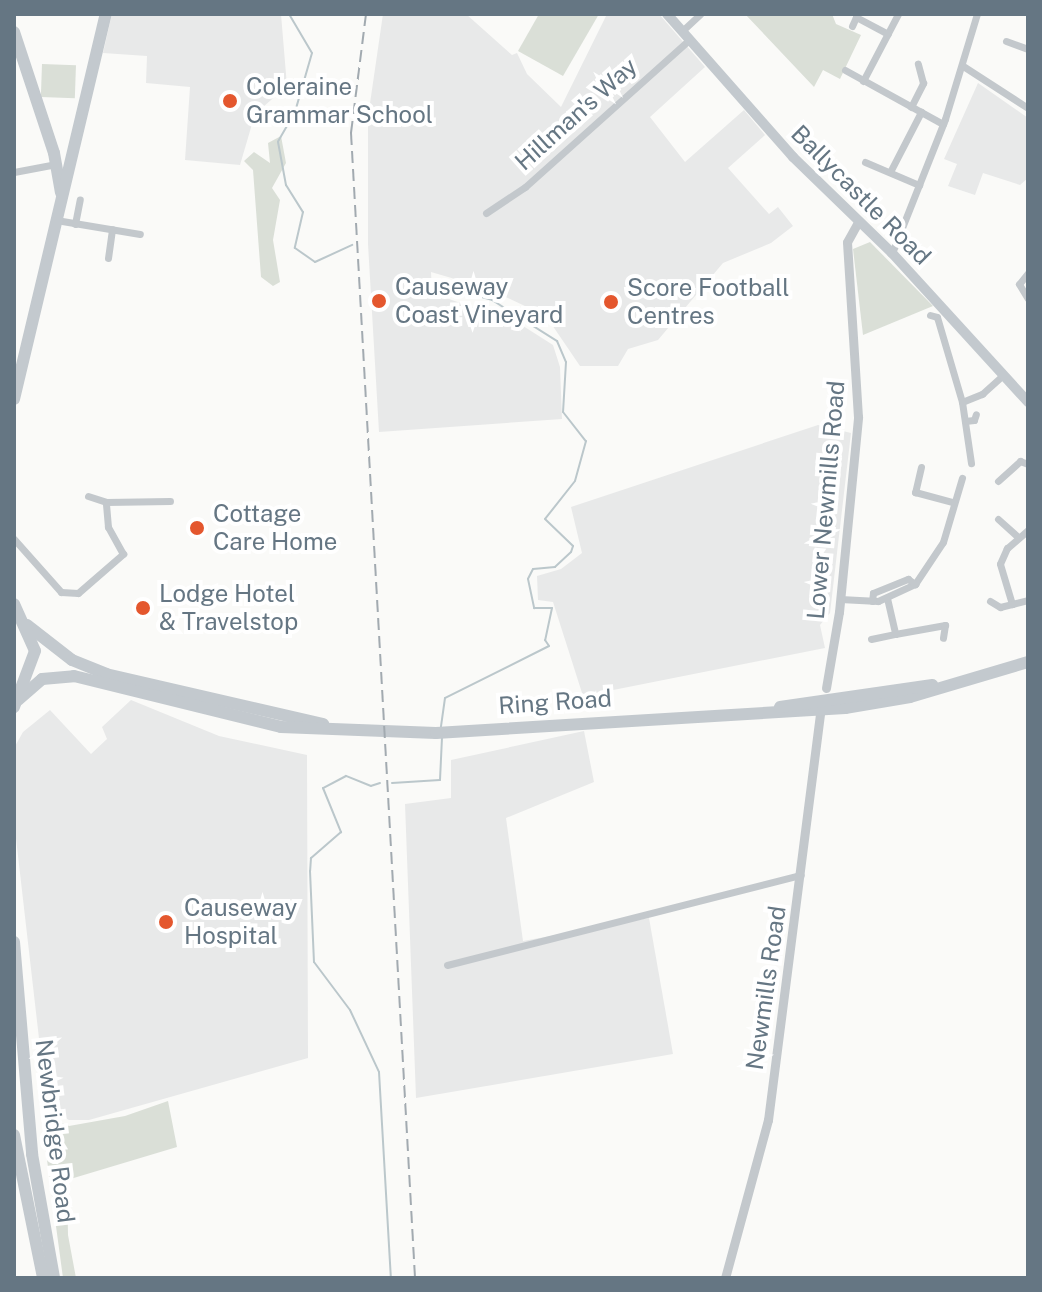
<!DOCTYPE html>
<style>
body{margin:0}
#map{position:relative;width:1042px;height:1292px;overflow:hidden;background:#fafaf8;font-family:"Public Sans",sans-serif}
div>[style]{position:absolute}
.built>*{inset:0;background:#e8e9e9}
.green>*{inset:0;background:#dadfd7;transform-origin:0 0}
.stream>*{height:2px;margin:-1px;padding:0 1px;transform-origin:1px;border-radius:1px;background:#bbc7cb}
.minor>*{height:7px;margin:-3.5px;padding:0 3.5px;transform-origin:3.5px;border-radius:3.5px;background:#c3c8cc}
.tertiary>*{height:9px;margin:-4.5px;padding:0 4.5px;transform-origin:4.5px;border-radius:4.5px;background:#c3c8cc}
.secondary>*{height:10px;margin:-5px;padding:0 5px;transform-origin:5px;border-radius:5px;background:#c3c9ce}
.primary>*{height:12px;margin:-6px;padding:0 6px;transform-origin:6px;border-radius:6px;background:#c3c9ce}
.trunk>*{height:12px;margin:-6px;padding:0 6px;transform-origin:6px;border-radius:6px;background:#c3c9ce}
.rail>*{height:2px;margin-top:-1px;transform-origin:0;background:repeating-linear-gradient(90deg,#a2aab0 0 12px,transparent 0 18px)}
.dots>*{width:22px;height:22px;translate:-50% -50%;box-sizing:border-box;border:4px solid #fff;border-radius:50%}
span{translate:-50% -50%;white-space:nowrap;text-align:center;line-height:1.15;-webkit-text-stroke:8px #fff;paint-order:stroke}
.poi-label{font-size:24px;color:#657683}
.left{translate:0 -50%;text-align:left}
.street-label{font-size:24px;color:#657683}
.frame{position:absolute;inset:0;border:16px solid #657683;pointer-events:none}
</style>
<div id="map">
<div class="built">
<i style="clip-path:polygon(112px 14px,281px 14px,287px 86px,255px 114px,240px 165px,185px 160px,190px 87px,146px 83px,147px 56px,103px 53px)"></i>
<i style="clip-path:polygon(383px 14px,466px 14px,512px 55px,517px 53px,527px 74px,561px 107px,607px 14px,659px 14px,705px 67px,650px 117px,685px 162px,744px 110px,765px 135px,728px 168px,769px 214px,778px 207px,793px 226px,771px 243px,723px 263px,658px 340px,628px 349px,618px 366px,580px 366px,546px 316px,489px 289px,431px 272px,432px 293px,520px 324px,553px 345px,560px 367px,562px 419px,379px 432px,368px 244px,368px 117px)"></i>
<i style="clip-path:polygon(978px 83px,1028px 118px,1028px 178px,1020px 185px,983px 173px,975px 195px,948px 186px,957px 164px,944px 159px)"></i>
<i style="clip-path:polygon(818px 425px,851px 433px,830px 613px,820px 625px,825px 648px,583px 696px,553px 602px,538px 600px,537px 576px,561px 569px,582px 553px,571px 507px)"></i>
<i style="clip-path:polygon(131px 700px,219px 736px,307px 755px,308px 1058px,89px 1120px,69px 1120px,47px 1108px,14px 821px,14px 748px,23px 732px,50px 710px,91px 754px,107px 739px,102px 727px)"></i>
<i style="clip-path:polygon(584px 731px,594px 782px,506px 818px,523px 941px,649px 918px,673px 1054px,416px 1098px,405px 804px,451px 798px,451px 760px)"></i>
</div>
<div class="green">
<i style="clip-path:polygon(539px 14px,599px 14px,563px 76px,518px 51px)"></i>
<i style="clip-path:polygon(745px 14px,832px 14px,836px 24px,861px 35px,840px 79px,823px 70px,814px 87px)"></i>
<i style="left:42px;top:64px;width:34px;height:33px;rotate:2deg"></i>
<i style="clip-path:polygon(281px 136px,286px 163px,272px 188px,280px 200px,273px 240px,280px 282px,273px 286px,261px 277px,253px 170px,244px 161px,254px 152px,270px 163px,268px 143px)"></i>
<i style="clip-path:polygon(870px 242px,933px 306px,863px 335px,853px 249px)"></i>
<i style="clip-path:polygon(168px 1101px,177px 1147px,67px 1180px,68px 1235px,76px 1278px,63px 1278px,43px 1130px,51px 1118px,69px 1126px,125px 1116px)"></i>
</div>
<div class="stream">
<i style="left:289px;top:14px;width:45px;rotate:59.5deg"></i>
<i style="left:312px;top:53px;width:61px;rotate:106.1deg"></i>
<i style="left:295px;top:112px;width:34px;rotate:120deg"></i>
<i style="left:278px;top:142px;width:44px;rotate:79.5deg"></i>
<i style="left:286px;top:185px;width:32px;rotate:58deg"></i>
<i style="left:303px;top:212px;width:37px;rotate:103deg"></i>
<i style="left:295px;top:248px;width:24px;rotate:35deg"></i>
<i style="left:315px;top:262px;width:41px;rotate:-24.7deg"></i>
<i style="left:428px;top:282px;width:66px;rotate:15.7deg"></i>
<i style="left:492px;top:300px;width:77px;rotate:32.2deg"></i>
<i style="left:557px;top:341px;width:23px;rotate:67deg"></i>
<i style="left:566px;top:362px;width:50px;rotate:93.4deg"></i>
<i style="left:563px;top:412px;width:37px;rotate:52deg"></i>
<i style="left:586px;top:441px;width:41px;rotate:105.4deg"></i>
<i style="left:575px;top:481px;width:48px;rotate:128.3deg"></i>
<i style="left:545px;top:519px;width:39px;rotate:44deg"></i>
<i style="left:573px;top:546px;width:6px;rotate:108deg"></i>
<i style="left:571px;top:552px;width:22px;rotate:137deg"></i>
<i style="left:555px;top:567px;width:22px;rotate:175deg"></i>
<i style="left:533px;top:569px;width:11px;rotate:117deg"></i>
<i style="left:528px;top:579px;width:30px;rotate:78deg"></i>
<i style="left:534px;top:608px;width:18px"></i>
<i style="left:552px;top:608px;width:33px;rotate:102deg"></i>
<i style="left:545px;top:640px;width:7px;rotate:56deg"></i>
<i style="left:549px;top:646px;width:116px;rotate:153.4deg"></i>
<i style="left:445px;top:698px;width:29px;rotate:98deg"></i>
<i style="left:380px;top:783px;width:9px;rotate:162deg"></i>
<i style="left:371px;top:786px;width:27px;rotate:-158deg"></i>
<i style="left:346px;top:776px;width:26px;rotate:152deg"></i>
<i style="left:323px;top:788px;width:48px;rotate:67.8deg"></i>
<i style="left:341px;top:832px;width:40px;rotate:139deg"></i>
<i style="left:311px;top:858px;width:13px;rotate:94deg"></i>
<i style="left:310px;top:871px;width:91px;rotate:87.5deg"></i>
<i style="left:314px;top:962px;width:60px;rotate:53.1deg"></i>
<i style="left:350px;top:1010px;width:68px;rotate:64.9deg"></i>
<i style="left:379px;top:1072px;width:206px;rotate:86.7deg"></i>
<i style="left:392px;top:783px;width:48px;rotate:-3.6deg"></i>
<i style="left:440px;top:780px;width:42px;rotate:-87.3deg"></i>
</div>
<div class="minor">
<i style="left:852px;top:26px;width:10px;rotate:-66deg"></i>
<i style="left:856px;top:17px;width:36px;rotate:28deg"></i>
<i style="left:682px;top:31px;width:25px;rotate:-43deg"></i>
<i style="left:1006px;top:41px;width:23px;rotate:20deg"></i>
<i style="left:963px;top:66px;width:77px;rotate:32.9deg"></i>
<i style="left:845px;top:70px;width:112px;rotate:28.9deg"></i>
<i style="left:863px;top:81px;width:76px;rotate:-62.4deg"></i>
<i style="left:911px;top:107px;width:27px;rotate:-63deg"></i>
<i style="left:923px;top:83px;width:20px;rotate:-105deg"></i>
<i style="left:865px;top:162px;width:59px;rotate:23.1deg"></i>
<i style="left:14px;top:172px;width:43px;rotate:-10.8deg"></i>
<i style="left:890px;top:172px;width:68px;rotate:-62.7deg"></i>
<i style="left:486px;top:213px;width:47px;rotate:-33.7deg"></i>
<i style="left:525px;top:187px;width:220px;rotate:-41.9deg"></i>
<i style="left:56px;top:220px;width:85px;rotate:9.5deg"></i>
<i style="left:75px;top:224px;width:25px;rotate:-79deg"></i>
<i style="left:892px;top:253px;width:144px;rotate:-68.4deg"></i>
<i style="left:945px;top:119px;width:110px;rotate:-73.1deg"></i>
<i style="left:108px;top:258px;width:29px;rotate:-82deg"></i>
<i style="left:1028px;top:273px;width:14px;rotate:129deg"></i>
<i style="left:1019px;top:284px;width:17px;rotate:59deg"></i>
<i style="left:930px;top:315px;width:7px;rotate:16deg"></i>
<i style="left:937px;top:317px;width:89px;rotate:73.6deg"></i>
<i style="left:962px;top:402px;width:22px;rotate:-22deg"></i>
<i style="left:982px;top:394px;width:28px;rotate:-42deg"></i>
<i style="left:962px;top:402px;width:62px;rotate:81.6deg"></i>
<i style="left:965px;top:421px;width:9px;rotate:-6deg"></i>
<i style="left:974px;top:420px;width:6px;rotate:-72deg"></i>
<i style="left:921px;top:467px;width:26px;rotate:103deg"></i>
<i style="left:915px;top:492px;width:38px;rotate:15deg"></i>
<i style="left:998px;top:481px;width:30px;rotate:-42deg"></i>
<i style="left:1020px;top:461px;width:9px;rotate:21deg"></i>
<i style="left:88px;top:496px;width:19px;rotate:18deg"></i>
<i style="left:106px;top:502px;width:64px;rotate:-0.9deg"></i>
<i style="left:998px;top:519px;width:27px;rotate:42deg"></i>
<i style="left:1028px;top:530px;width:28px;rotate:139deg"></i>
<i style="left:1007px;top:548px;width:17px;rotate:114deg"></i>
<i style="left:1000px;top:564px;width:42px;rotate:73.3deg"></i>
<i style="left:1012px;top:604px;width:16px;rotate:-14deg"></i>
<i style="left:14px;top:539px;width:71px;rotate:48.4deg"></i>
<i style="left:61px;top:592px;width:17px;rotate:3deg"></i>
<i style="left:78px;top:593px;width:60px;rotate:-40.9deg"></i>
<i style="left:123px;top:554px;width:31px;rotate:-119deg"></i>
<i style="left:108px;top:527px;width:25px;rotate:-95deg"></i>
<i style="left:887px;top:598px;width:37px;rotate:77deg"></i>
<i style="left:895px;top:634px;width:51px;rotate:-10.2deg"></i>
<i style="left:945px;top:625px;width:13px;rotate:99deg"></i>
<i style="left:840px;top:599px;width:38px;rotate:3deg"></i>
<i style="left:878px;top:601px;width:41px;rotate:-24.7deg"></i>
<i style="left:915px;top:584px;width:50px;rotate:-56.3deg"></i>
<i style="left:943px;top:542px;width:67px;rotate:-73.5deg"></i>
<i style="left:872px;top:601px;width:8px;rotate:-83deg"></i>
<i style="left:873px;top:593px;width:38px;rotate:-22deg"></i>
<i style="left:908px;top:579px;width:9px;rotate:36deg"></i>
<i style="left:990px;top:601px;width:12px;rotate:31deg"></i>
<i style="left:1000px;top:607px;width:12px;rotate:-14deg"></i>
<i style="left:871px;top:639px;width:25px;rotate:-12deg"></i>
<i style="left:447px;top:965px;width:365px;rotate:-14.3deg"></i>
</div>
<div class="tertiary">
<i style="left:826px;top:688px;width:77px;rotate:-80.3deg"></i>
<i style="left:839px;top:612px;width:196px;rotate:-84.4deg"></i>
<i style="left:858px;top:417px;width:175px;rotate:-93.6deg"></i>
<i style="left:847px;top:242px;width:23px;rotate:-61deg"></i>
<i style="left:725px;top:1278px;width:164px;rotate:-74.8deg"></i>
<i style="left:768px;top:1120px;width:417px;rotate:-82.7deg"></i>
</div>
<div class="secondary">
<i style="left:667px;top:14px;width:191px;rotate:48.6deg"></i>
<i style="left:793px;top:157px;width:138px;rotate:44.1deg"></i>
<i style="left:892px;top:253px;width:202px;rotate:47.6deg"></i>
</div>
<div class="primary">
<i style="left:14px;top:32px;width:127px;rotate:71.7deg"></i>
<i style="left:54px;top:153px;width:40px;rotate:80deg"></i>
<i style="left:14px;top:399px;width:396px;rotate:-76.6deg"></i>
<i style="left:27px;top:625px;width:57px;rotate:37.9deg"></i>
<i style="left:72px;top:660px;width:37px;rotate:22deg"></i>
<i style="left:106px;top:674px;width:223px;rotate:13deg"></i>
<i style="left:18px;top:700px;width:32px;rotate:-41deg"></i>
<i style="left:42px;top:679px;width:32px;rotate:-5deg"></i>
<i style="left:74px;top:676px;width:213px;rotate:13.8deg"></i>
<i style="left:281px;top:727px;width:155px;rotate:2.2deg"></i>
<i style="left:436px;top:733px;width:410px;rotate:-3.5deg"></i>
<i style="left:845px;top:708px;width:66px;rotate:-9.6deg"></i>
<i style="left:910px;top:697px;width:123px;rotate:-16.5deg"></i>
<i style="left:780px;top:707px;width:154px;rotate:-8.2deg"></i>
</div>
<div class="trunk">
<i style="left:14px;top:604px;width:51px;rotate:65.9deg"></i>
<i style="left:35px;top:651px;width:60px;rotate:110.6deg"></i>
<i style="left:14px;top:942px;width:213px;rotate:85.1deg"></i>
<i style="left:32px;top:1154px;width:126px;rotate:79.9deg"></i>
<i style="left:14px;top:1135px;width:146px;rotate:78.5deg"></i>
</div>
<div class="rail">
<i style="left:366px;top:14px;width:120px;rotate:97.2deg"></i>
<i style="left:351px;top:133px;width:1147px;rotate:86.8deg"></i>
</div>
<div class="dots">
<i style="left:230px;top:101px;background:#e4572e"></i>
<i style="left:379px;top:301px;background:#e4572e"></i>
<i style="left:611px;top:302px;background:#e4572e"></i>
<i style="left:197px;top:528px;background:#e4572e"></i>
<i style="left:143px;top:608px;background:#e4572e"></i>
<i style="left:166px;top:922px;background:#e4572e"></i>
</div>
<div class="poi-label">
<span class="left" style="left:246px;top:101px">Coleraine<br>Grammar School</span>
<span class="left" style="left:395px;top:301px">Causeway<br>Coast Vineyard</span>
<span class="left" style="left:627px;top:302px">Score Football<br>Centres</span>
<span class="left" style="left:213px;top:528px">Cottage<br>Care Home</span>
<span class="left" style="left:159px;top:608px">Lodge Hotel<br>&amp; Travelstop</span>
<span class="left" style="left:184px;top:922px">Causeway<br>Hospital</span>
</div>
<div class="street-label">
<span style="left:576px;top:114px;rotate:-42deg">Hillman's Way</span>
<span style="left:861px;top:195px;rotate:45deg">Ballycastle Road</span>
<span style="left:826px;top:500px;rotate:-85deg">Lower Newmills Road</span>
<span style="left:555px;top:702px;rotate:-4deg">Ring Road</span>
<span style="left:766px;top:988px;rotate:-82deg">Newmills Road</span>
<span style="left:55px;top:1131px;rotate:83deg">Newbridge Road</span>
</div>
<div class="frame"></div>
</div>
